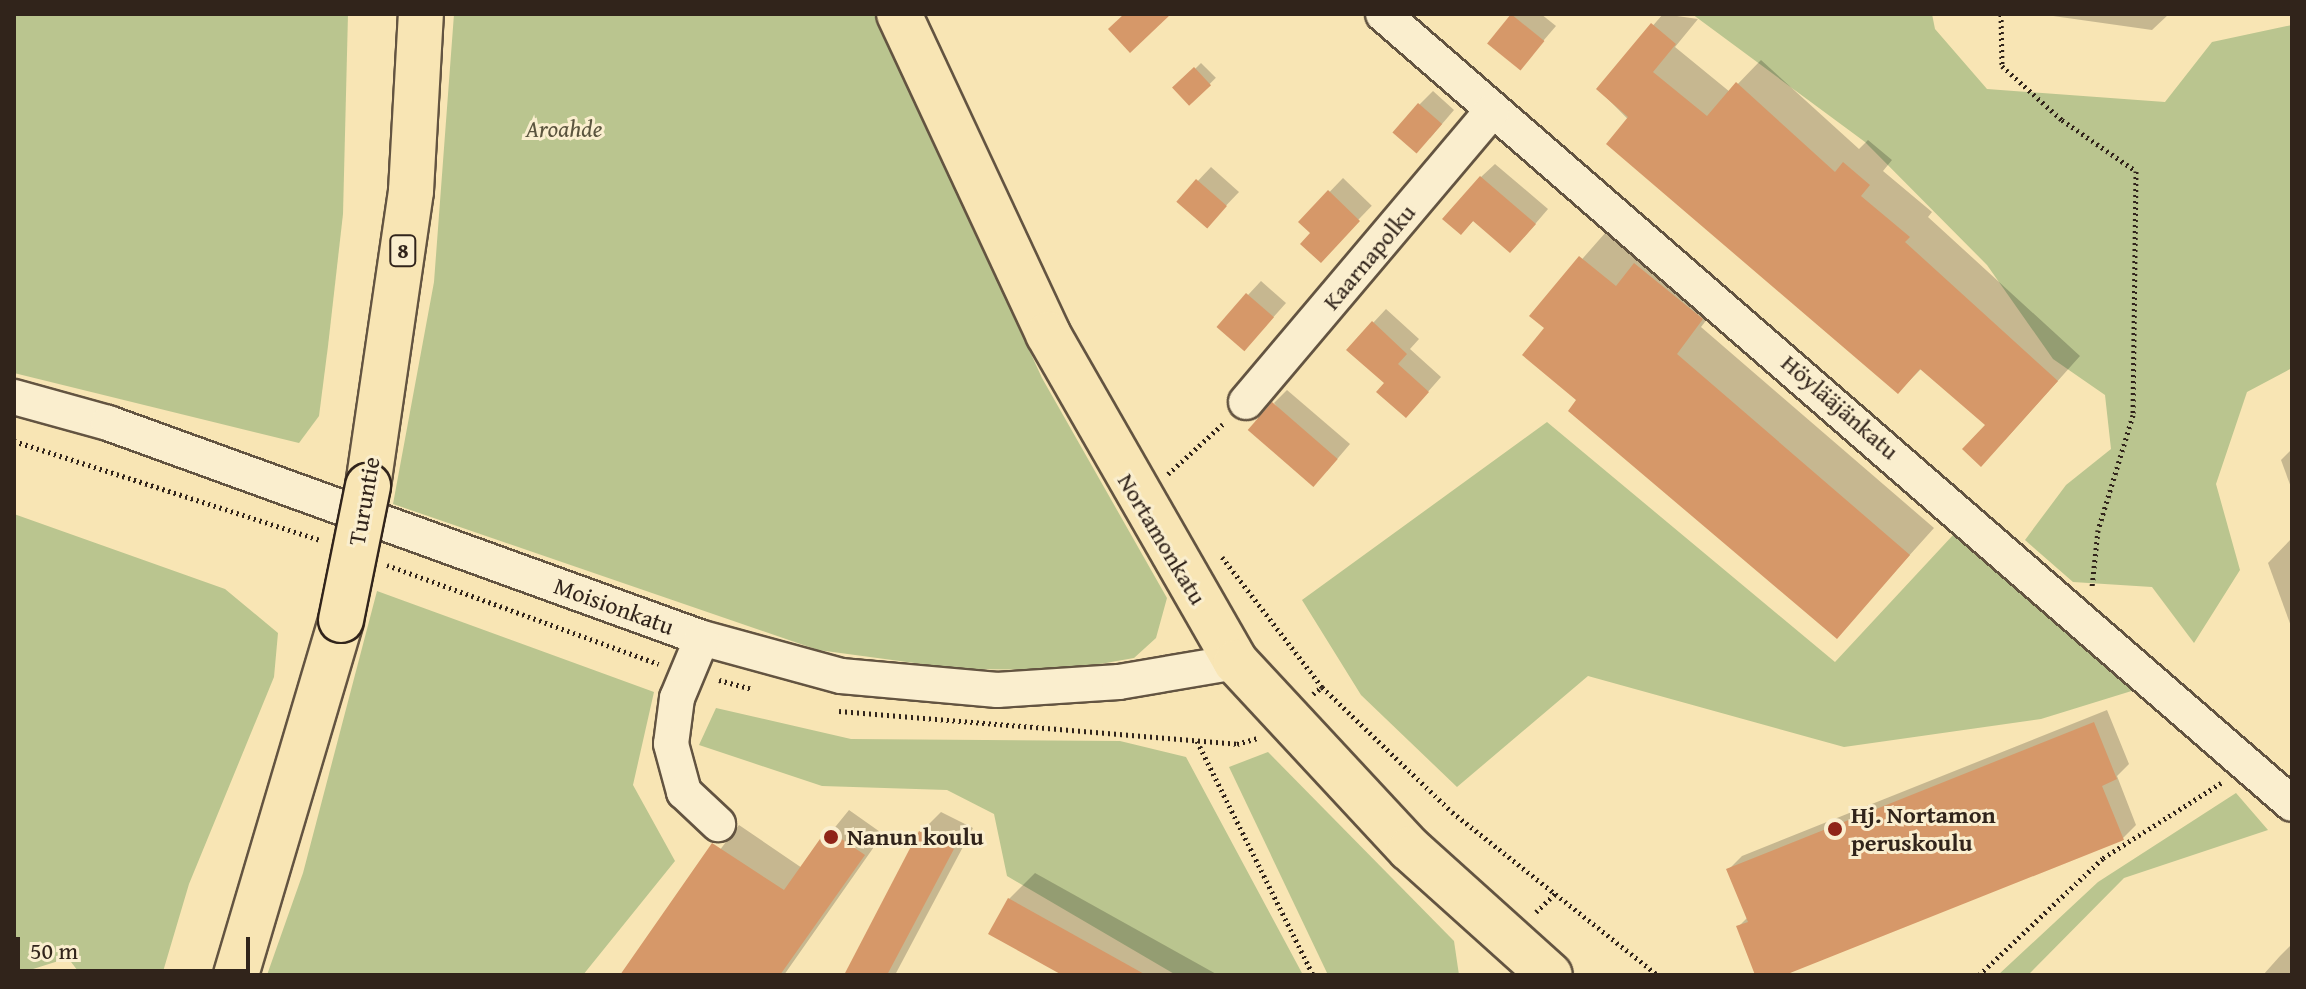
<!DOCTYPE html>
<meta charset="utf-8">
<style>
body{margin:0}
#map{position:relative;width:2306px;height:989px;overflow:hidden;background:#f8e5b4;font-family:"Gentium Book Plus",serif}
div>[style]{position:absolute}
.green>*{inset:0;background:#bac58f}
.shadow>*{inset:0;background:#0003;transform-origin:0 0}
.building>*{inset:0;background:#d69869;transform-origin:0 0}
.path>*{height:5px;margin-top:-2.5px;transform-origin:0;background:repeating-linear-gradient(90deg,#31241b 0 2px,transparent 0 6px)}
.roads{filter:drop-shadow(2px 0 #635441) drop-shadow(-2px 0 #635441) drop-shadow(0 2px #635441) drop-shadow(0 -2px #635441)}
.minor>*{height:34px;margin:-17px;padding:0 17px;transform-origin:17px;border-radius:17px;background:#faeece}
.major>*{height:44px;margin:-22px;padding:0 22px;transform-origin:22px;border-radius:22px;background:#f8e5b4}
.highway>*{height:44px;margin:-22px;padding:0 22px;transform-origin:22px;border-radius:22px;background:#f8e5b4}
.bridges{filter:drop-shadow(2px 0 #31241b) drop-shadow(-2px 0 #31241b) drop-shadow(0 2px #31241b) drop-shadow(0 -2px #31241b)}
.highway-bridge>*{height:44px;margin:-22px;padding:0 22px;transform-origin:22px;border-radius:22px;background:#f8e5b4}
.dots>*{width:22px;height:22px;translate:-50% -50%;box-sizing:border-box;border:4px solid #faeece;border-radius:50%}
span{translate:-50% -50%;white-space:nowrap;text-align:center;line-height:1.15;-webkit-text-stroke:6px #faeece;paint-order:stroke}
.shield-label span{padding:2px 6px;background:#faeece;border:2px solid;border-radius:6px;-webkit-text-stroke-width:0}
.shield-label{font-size:22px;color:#31241b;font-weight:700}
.park-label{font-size:24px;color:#5a543e;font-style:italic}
.street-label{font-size:24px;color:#31241b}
.poi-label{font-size:24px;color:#31241b;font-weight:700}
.left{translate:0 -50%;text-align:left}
.frame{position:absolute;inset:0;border:16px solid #31241b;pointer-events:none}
.scale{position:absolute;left:16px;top:937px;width:234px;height:36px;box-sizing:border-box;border:4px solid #31241b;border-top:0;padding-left:10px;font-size:24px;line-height:28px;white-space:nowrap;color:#31241b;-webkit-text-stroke:6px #faeece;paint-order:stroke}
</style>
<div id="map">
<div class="green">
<i style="clip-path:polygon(14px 14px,348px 14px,343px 214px,328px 346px,319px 416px,299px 443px,14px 373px)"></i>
<i style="clip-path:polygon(454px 14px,875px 14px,1042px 378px,1167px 598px,1156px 638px,1134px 658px,1066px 670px,959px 669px,818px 650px,393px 504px,434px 282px)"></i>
<i style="clip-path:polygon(1692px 14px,1932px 14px,1935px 29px,1987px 89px,2165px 102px,2212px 42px,2292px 25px,2292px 368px,2247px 392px,2216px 484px,2240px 570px,2194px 643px,2152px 587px,2073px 582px,2025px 540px,2066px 485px,2111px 449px,2105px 395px,2053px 359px,1987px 265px,1865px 142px)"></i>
<i style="clip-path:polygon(1547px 422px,1835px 662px,1954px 534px,2138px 689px,2041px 719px,1844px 747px,1588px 676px,1457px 787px,1361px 695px,1302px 600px)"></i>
<i style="clip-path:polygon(14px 514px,225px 589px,278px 633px,274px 677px,189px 884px,162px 975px,81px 975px,68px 958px,14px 975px)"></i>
<i style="clip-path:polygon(377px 591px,654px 692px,633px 785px,675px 861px,583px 975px,267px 975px,303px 873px)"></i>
<i style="clip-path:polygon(716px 708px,851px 739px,1120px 741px,1186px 757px,1303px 975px,1176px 975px,1007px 876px,994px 814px,947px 790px,822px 786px,699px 745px)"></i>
<i style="clip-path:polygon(1268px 752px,1454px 941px,1459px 975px,1328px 975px,1229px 767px)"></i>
<i style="clip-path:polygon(2236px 793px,2268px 830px,2124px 878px,2028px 975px,1998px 975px,2098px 882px)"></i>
</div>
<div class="shadow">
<i style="clip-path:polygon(1514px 14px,1541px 14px,1556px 26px,1520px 68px,1490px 44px)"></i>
<i style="clip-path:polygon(1663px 14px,1698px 19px,1675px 47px,1730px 92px,1761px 60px,1859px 149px,1868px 140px,1892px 160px,1883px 171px,1932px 212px,1928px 217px,2080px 356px,2005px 440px,1922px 368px,1898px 392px,1598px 89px)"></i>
<i style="clip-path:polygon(2039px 14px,2169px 14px,2152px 30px)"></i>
<i style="left:1201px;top:63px;width:21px;height:37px;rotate:45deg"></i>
<i style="clip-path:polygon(1433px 91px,1454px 110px,1430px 138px,1419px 105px)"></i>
<i style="clip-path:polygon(1495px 164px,1548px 209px,1524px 237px,1474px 220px,1461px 233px,1481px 177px)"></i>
<i style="clip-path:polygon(1211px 167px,1239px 192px,1219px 213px,1178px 202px)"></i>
<i style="left:1343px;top:178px;width:40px;height:61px;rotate:44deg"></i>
<i style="clip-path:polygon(1606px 232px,1640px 260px,1728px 292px,1701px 327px,1934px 528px,1837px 636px,1579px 400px,1547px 328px,1532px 316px)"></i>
<i style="clip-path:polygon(1261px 281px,1286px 303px,1245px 349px,1248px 295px)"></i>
<i style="clip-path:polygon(1386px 309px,1419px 339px,1410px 349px,1441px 377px,1419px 402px,1387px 383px,1373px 323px)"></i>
<i style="clip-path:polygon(1287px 390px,1350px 444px,1327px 471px,1274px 403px)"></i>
<i style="clip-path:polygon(2292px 449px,2292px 490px,2281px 460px)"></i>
<i style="clip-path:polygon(2292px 538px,2292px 629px,2268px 563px)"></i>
<i style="clip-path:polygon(2107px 710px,2129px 764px,2117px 776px,2136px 825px,2123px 838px,1780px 975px,1757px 975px,1738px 927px,1748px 917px,1729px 869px,1742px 856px)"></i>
<i style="clip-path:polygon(849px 810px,883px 834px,784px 975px,624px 975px,739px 825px,802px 868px)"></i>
<i style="clip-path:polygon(941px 812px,973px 828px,895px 975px,846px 975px,921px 832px)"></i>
<i style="clip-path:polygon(1035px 873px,1218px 975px,1067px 975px,1009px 899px)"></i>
<i style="clip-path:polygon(2292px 944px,2292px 975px,2263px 975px,2280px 956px)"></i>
</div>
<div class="building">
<i style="clip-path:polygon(1124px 14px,1171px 14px,1130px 53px,1108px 29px)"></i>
<i style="left:1511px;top:14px;width:43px;height:38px;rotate:39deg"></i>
<i style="clip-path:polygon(1651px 23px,1676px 44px,1653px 72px,1707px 116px,1736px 82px,1835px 172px,1843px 162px,1870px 185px,1861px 196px,1910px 237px,1905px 242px,2058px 381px,1981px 467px,1962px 449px,1985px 425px,1920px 369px,1898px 394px,1606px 144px,1628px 117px,1596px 89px)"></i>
<i style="left:1194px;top:67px;width:25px;height:30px;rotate:47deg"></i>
<i style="left:1418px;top:103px;width:32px;height:39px;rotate:41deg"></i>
<i style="clip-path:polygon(1480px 176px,1536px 224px,1510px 253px,1473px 221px,1461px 235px,1442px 219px)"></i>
<i style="left:1196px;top:179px;width:41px;height:30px;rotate:41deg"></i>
<i style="clip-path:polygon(1328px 190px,1360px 221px,1321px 263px,1300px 244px,1310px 233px,1298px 222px)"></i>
<i style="clip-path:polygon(1579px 256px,1616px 286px,1634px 263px,1703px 319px,1677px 354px,1910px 555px,1837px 639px,1568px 411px,1576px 400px,1522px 355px,1544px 328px,1529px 316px)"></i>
<i style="left:1246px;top:293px;width:37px;height:45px;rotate:41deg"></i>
<i style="clip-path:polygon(1372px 321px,1407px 354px,1398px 364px,1429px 392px,1406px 418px,1376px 392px,1384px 383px,1346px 350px)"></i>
<i style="left:1272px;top:402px;width:87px;height:37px;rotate:41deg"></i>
<i style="clip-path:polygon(2094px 722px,2117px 779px,2102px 786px,2124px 840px,1785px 975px,1755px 975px,1736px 926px,1748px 922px,1726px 869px)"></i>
<i style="clip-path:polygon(827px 829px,865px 855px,780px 975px,620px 975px,712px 843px,784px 890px)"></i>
<i style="clip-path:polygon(919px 831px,954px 849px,887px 975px,844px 975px)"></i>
<i style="clip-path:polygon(1008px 898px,1146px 975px,1062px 975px,988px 934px)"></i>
</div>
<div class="path">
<i style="left:2001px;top:14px;width:52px;rotate:88.9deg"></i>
<i style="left:2002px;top:66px;width:81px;rotate:42deg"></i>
<i style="left:2062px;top:120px;width:90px;rotate:34.6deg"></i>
<i style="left:2136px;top:171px;width:244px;rotate:90.7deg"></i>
<i style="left:2133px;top:415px;width:120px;rotate:106.9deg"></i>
<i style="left:2098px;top:530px;width:57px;rotate:96deg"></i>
<i style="left:14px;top:441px;width:323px;rotate:17.9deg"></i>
<i style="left:1168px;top:474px;width:74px;rotate:-42.3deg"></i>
<i style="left:1222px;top:557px;width:164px;rotate:52.4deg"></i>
<i style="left:1322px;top:687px;width:180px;rotate:43.9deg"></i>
<i style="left:1452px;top:812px;width:263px;rotate:38.4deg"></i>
<i style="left:387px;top:565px;width:289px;rotate:20deg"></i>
<i style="left:719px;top:680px;width:34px;rotate:15deg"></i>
<i style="left:1313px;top:694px;width:11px;rotate:-38deg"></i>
<i style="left:839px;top:711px;width:399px;rotate:4.7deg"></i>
<i style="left:1237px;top:744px;width:22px;rotate:-16deg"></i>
<i style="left:1197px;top:741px;width:261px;rotate:63.6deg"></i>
<i style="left:1536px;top:912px;width:28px;rotate:-44deg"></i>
<i style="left:1979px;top:975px;width:170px;rotate:-43.3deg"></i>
<i style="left:2103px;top:858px;width:140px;rotate:-32.4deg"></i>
</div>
<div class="roads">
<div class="minor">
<i style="left:1383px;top:14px;width:1204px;rotate:40.99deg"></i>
<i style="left:14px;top:397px;width:98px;rotate:15.5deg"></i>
<i style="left:108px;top:423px;width:632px;rotate:19.9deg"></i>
<i style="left:702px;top:638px;width:144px;rotate:15.3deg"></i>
<i style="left:841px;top:676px;width:157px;rotate:5.1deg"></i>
<i style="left:997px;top:690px;width:122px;rotate:-3.8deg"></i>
<i style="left:1119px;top:682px;width:119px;rotate:-9.7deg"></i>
<i style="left:1246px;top:402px;width:381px;rotate:-49.8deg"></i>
<i style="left:702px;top:638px;width:65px;rotate:112.6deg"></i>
<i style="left:677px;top:698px;width:46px;rotate:97.4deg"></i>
<i style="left:671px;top:744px;width:50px;rotate:74.8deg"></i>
<i style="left:684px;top:792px;width:47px;rotate:43.3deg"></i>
</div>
<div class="major">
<i style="left:899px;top:14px;width:353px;rotate:65deg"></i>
<i style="left:1048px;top:334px;width:378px;rotate:60.2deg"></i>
<i style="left:1236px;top:662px;width:255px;rotate:47.1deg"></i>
<i style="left:1410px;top:849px;width:188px;rotate:42deg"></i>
</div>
<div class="highway">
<i style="left:368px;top:486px;width:298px;rotate:-81.7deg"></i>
<i style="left:411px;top:191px;width:177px;rotate:-86.8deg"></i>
<i style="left:236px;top:975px;width:370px;rotate:-73.5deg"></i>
</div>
</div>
<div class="bridges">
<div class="highway-bridge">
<i style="left:341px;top:620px;width:137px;rotate:-78.6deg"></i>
</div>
</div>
<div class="dots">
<i style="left:1835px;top:829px;background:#8f2418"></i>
<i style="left:831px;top:837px;background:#8f2418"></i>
</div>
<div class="shield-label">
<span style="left:403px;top:251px">8</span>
</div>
<div class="park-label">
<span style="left:564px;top:129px">Aroahde</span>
</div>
<div class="street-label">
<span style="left:1369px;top:257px;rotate:-50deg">Kaarnapolku</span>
<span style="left:1840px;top:407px;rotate:41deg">Höylääjänkatu</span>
<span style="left:364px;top:501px;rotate:-80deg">Turuntie</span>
<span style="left:1162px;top:539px;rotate:59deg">Nortamonkatu</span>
<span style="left:614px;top:606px;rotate:20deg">Moisionkatu</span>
</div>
<div class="poi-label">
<span class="left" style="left:1851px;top:829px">Hj. Nortamon<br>peruskoulu</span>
<span class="left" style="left:847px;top:837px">Nanun koulu</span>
</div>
<div class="frame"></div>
<div class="scale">50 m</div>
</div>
